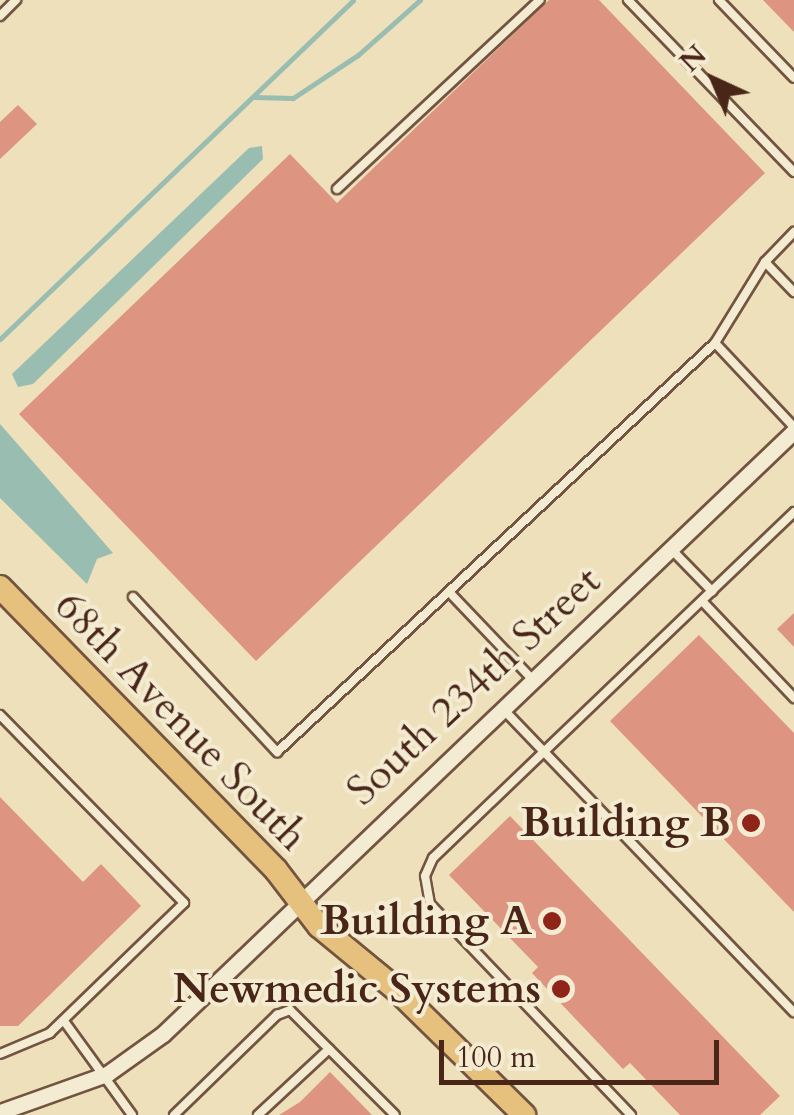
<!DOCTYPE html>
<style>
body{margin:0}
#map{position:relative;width:794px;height:1115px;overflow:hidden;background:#ede0ba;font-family:Cardo,serif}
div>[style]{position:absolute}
.water>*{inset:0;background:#99bdb0}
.stream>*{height:5px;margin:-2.5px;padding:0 2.5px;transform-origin:2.5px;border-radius:2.5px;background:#99bdb0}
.building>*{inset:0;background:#dd9480}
.roads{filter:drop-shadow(2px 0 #735440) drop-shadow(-2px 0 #735440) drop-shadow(0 2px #735440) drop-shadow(0 -2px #735440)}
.service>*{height:8px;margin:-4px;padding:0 4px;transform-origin:4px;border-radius:4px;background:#f3ebd2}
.minor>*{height:15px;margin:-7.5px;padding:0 7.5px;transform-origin:7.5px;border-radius:7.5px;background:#f3ebd2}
.primary>*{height:22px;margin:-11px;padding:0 11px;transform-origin:11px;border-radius:11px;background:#e6c07d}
.dots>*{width:28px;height:28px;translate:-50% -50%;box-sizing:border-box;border:5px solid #f3ebd2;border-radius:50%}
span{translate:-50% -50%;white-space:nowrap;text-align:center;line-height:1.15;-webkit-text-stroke:8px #f3ebd2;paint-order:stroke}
.street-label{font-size:42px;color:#4a2618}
.poi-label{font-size:42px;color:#4a2618;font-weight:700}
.right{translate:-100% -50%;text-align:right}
.north{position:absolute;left:664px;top:30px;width:100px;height:100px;-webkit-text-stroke:8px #f3ebd2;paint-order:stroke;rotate:316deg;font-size:28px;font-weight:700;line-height:40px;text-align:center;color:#4a2618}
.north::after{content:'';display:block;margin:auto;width:35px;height:45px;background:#4a2618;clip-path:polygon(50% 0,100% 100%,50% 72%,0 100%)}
.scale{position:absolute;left:439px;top:1040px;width:280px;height:45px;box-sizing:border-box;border:5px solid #4a2618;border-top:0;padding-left:12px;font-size:30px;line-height:35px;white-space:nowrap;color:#4a2618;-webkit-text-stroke:8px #f3ebd2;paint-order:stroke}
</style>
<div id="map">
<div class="water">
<i style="clip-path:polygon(262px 146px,263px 159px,33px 384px,18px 387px,12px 374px,249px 148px)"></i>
<i style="clip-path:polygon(0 424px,113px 553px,97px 559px,87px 584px,0 498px)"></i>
</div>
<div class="stream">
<i style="left:253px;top:97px;width:40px;rotate:1.4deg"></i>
<i style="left:293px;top:98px;width:78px;rotate:-33.5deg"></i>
<i style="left:358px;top:55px;width:83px;rotate:-41.6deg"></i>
<i style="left:0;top:339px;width:489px;rotate:-43.8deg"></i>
</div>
<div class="building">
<i style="clip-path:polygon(549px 0,599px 0,765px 173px,256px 661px,19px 414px,290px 154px,337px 203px)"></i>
<i style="clip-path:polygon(763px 0,794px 0,794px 32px)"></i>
<i style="clip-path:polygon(18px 105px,37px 124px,0 159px,0 122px)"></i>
<i style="clip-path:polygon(794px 613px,794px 647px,777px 629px)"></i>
<i style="clip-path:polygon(699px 635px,794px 733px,794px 912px,610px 721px)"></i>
<i style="clip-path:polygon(0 797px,83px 882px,101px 864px,141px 906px,18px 1026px,0 1026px)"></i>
<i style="clip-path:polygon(510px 816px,780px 1096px,760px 1115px,680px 1115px,630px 1063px,623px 1069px,532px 973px,538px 967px,449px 875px)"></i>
<i style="clip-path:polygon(330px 1072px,372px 1115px,279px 1115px,300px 1102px)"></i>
</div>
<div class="roads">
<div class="service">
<i style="left:628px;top:0;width:239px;rotate:46deg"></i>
<i style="left:719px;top:0;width:108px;rotate:46.1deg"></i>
<i style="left:0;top:16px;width:23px;rotate:-45deg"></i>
<i style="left:337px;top:189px;width:277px;rotate:-43deg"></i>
<i style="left:765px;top:262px;width:42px;rotate:46deg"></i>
<i style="left:715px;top:343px;width:95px;rotate:-58.3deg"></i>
<i style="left:765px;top:262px;width:42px;rotate:-46deg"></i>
<i style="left:671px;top:549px;width:59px;rotate:45.7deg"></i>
<i style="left:449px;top:592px;width:120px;rotate:46.3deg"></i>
<i style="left:133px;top:597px;width:212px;rotate:47.1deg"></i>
<i style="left:277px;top:752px;width:599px;rotate:-43.04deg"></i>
<i style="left:715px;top:343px;width:115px;rotate:46.8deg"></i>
<i style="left:702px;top:601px;width:134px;rotate:46.5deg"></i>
<i style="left:503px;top:709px;width:420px;rotate:46.2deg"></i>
<i style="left:0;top:715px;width:263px;rotate:45.6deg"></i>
<i style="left:184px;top:903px;width:187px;rotate:135.9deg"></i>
<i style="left:50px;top:1033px;width:54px;rotate:157.2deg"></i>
<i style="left:64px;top:1021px;width:116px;rotate:54.1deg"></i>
<i style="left:174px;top:1115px;width:144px;rotate:-44.2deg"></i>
<i style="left:277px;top:1015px;width:14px;rotate:-21deg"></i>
<i style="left:290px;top:1010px;width:148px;rotate:45deg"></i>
<i style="left:258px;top:1115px;width:97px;rotate:-42.9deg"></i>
<i style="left:631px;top:1115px;width:291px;rotate:-133.6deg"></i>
<i style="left:430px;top:904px;width:28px;rotate:-100deg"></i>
<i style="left:425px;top:876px;width:20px;rotate:-66deg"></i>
<i style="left:433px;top:858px;width:500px;rotate:-43.78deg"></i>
</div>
<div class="minor">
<i style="left:0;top:1112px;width:114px;rotate:-19.6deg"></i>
<i style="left:107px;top:1074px;width:69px;rotate:-35.5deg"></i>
<i style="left:163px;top:1034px;width:873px;rotate:-43.7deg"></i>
</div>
<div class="primary">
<i style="left:0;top:587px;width:395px;rotate:45.7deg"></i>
<i style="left:276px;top:870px;width:71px;rotate:52.5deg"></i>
<i style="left:319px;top:926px;width:102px;rotate:39.4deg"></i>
<i style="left:398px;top:991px;width:177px;rotate:44.5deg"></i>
</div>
</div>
<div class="dots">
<i style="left:751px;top:823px;background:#8f2418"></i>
<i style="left:552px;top:921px;background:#8f2418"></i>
<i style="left:561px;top:989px;background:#8f2418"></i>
</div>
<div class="street-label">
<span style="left:474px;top:686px;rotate:-43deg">South 234th Street</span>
<span style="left:181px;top:721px;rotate:46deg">68th Avenue South</span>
</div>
<div class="poi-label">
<span class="right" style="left:731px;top:823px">Building B</span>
<span class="right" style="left:532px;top:921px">Building A</span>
<span class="right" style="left:541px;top:989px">Newmedic Systems</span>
</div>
<div class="north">N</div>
<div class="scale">100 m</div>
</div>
